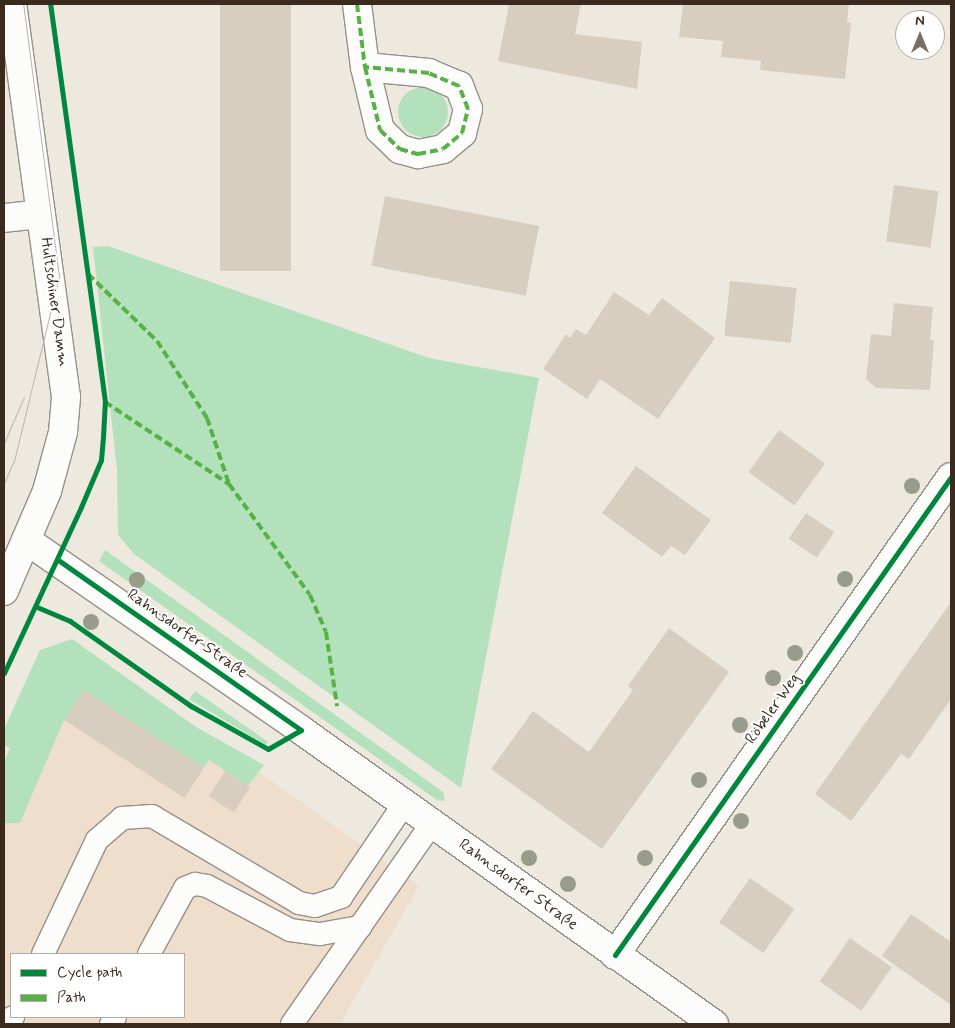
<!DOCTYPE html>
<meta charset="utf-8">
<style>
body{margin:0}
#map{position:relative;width:955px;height:1028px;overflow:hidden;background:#eee9de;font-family:Mynerve,sans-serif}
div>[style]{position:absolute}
.built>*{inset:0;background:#f0decc}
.green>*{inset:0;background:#b3e1bc}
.round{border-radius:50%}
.building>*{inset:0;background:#d8cec0;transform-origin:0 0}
.roads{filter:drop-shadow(1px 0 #969089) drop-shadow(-1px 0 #969089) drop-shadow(0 1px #969089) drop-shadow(0 -1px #969089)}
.lane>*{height:22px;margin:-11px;padding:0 11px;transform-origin:11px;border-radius:11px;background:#fcfcfa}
.street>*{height:28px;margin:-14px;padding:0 14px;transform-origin:14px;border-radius:14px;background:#fcfcfa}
.secondary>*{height:28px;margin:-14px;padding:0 14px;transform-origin:14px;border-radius:14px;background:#fcfcfa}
.tram>*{height:1px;margin:-0.5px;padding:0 0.5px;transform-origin:0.5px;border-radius:0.5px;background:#b7b4b1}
.quiet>*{height:4px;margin-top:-2px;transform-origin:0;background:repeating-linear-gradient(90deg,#57b245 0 8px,transparent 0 12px)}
.cycleway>*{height:5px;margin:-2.5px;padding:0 2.5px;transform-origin:2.5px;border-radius:2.5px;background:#00873e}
.trees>*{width:16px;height:16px;margin:-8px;border-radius:50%;background:#979d8a}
span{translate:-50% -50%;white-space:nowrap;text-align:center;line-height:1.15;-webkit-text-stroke:4px #fff;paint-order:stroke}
.street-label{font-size:16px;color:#3b2a1e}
.frame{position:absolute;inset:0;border:5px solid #3b2a1e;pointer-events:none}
.legend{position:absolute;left:10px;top:953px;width:175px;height:65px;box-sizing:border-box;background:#fff;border:1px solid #b1aaa5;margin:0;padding:6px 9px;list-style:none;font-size:15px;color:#3b2a1e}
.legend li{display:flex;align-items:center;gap:10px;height:25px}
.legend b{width:25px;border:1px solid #b1aaa5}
.north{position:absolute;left:895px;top:10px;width:50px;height:50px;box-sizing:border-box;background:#fff;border:1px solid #b1aaa5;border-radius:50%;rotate:0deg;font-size:14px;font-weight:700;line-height:20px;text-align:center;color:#3b2a1e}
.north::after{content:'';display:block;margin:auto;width:18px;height:22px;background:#7a6d61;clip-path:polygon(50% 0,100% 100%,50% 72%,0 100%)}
</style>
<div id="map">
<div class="built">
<i style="clip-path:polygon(evenodd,72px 639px,419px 886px,340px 1024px,4px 1024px,4px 762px,58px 644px,72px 639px,11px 954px,184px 954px,184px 1017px,11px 1017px,11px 954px)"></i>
</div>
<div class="green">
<i class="round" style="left:398px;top:87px;width:50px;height:50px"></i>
<i style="clip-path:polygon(108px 246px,429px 358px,539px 378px,461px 788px,134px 554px,118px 535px,117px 471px,93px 247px)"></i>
<i style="clip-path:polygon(105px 550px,443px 792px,445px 801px,437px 800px,99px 561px)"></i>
<i style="clip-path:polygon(72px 639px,196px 727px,264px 765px,248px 786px,209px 760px,204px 767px,64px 720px,20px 823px,4px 823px,4px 762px,10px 748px,4px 745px,4px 729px,40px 650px)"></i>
<i style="clip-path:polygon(195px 691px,268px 742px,266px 745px,189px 699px)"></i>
</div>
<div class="building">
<i style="left:220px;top:4px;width:71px;height:267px"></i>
<i style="clip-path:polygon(509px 4px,581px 4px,575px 34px,642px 42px,637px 89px,498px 61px)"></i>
<i style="clip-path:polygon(683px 4px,849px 4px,847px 22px,851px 23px,845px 79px,760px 70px,761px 61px,721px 57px,723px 41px,679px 37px)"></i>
<i style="left:894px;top:185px;width:45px;height:57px;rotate:8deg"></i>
<i style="left:385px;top:196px;width:157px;height:71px;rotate:11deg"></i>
<i style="left:730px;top:281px;width:67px;height:55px;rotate:6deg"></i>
<i style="clip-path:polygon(614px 292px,649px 315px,662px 298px,715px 338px,658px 419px,600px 379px,587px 399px,543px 369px,566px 334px,570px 338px,576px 329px,586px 335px)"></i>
<i style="clip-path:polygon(894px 303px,933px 307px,930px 340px,934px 340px,930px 390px,876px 388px,866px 379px,871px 334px,891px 336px)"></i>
<i style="left:779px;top:430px;width:57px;height:52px;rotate:36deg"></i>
<i style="clip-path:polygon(636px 466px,711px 520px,685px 555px,671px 546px,662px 557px,602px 513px)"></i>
<i style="left:806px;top:513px;width:34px;height:31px;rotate:34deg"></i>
<i style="clip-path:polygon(951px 602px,951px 699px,909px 759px,901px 754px,851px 821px,815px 794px)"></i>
<i style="clip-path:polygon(669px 628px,729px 672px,602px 849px,491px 769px,533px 711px,589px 752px,633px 690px,628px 686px)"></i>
<i style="left:84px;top:690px;width:143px;height:36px;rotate:33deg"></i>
<i style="left:225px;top:771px;width:30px;height:30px;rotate:33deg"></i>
<i style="left:750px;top:878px;width:54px;height:54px;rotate:35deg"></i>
<i style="clip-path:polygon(911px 914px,951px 942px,951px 1005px,882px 956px)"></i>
<i style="left:850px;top:938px;width:51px;height:53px;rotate:35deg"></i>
</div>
<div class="roads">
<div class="lane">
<i style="left:43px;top:954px;width:126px;rotate:-64.7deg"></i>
<i style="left:97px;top:840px;width:33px;rotate:-41deg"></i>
<i style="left:122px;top:818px;width:30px;rotate:-4deg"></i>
<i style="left:152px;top:816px;width:171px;rotate:30.6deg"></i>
<i style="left:299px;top:903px;width:16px;rotate:11deg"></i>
<i style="left:315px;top:906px;width:28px;rotate:-19deg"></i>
<i style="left:341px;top:897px;width:112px;rotate:-55.9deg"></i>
<i style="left:149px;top:954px;width:75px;rotate:-61.4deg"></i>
<i style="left:185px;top:888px;width:11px;rotate:-22deg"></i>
<i style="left:195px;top:884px;width:12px;rotate:9deg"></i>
<i style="left:207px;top:886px;width:94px;rotate:27.9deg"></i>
<i style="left:290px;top:930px;width:30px;rotate:8deg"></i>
<i style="left:320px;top:934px;width:41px;rotate:-9.9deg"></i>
<i style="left:9px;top:1024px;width:8px;rotate:-60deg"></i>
<i style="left:111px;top:1024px;width:8px;rotate:-60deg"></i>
<i style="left:292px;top:1024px;width:245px;rotate:-55.1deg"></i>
</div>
<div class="street">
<i style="left:357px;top:4px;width:64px;rotate:82.8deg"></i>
<i style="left:365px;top:67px;width:65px;rotate:76.6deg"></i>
<i style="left:380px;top:130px;width:28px;rotate:44deg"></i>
<i style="left:400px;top:149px;width:19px;rotate:16deg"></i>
<i style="left:418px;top:154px;width:25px;rotate:-11deg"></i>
<i style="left:443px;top:149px;width:25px;rotate:-40deg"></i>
<i style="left:462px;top:133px;width:25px;rotate:-76deg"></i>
<i style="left:468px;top:109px;width:25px;rotate:-111deg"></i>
<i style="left:459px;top:86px;width:33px;rotate:-157deg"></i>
<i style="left:429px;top:73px;width:64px;rotate:-174.6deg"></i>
<i style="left:4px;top:218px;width:37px;rotate:-6deg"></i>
<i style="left:615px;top:955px;width:584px;rotate:-54.9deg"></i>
</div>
<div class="secondary">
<i style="left:26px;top:540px;width:334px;rotate:34.6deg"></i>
<i style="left:301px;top:730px;width:507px;rotate:35.45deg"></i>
<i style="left:4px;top:591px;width:109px;rotate:-66.7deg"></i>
<i style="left:47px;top:491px;width:61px;rotate:-74.8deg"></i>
<i style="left:63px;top:432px;width:35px;rotate:-85deg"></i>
<i style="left:66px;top:397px;width:397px;rotate:-97.8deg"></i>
</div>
</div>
<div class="tram">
<i style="left:4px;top:443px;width:50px;rotate:-66.5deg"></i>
<i style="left:4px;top:483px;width:24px;rotate:-66deg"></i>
<i style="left:14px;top:461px;width:190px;rotate:-76.3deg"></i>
<i style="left:59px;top:276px;width:274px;rotate:-97.5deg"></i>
</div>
<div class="quiet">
<i style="left:357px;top:4px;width:64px;rotate:82.8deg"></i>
<i style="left:365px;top:67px;width:65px;rotate:76.6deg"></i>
<i style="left:380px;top:130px;width:28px;rotate:44deg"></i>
<i style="left:400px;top:149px;width:19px;rotate:16deg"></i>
<i style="left:418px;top:154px;width:25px;rotate:-11deg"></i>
<i style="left:443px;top:149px;width:25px;rotate:-40deg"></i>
<i style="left:462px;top:133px;width:25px;rotate:-76deg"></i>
<i style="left:468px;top:109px;width:25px;rotate:-111deg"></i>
<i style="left:459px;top:86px;width:33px;rotate:-157deg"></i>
<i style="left:429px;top:73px;width:64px;rotate:-174.6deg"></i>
<i style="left:88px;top:274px;width:96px;rotate:44.2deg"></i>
<i style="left:157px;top:341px;width:92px;rotate:57deg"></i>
<i style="left:207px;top:418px;width:70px;rotate:71.6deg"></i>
<i style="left:229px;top:484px;width:137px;rotate:53.9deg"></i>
<i style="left:310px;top:595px;width:40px;rotate:66.6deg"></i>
<i style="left:326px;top:632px;width:75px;rotate:81.5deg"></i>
<i style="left:105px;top:402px;width:149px;rotate:33.5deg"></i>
</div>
<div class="cycleway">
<i style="left:37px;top:607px;width:36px;rotate:23deg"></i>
<i style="left:70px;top:621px;width:148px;rotate:35.1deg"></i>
<i style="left:191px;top:706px;width:88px;rotate:29.2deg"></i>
<i style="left:268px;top:749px;width:38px;rotate:-30deg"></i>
<i style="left:301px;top:730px;width:297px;rotate:-145deg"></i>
<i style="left:4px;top:673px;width:183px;rotate:-65.1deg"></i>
<i style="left:81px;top:507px;width:51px;rotate:-66.9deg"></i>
<i style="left:101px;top:460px;width:23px;rotate:-85deg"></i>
<i style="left:103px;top:437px;width:35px;rotate:-87deg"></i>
<i style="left:105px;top:402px;width:76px;rotate:-97.6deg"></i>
<i style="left:95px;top:327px;width:326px;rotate:-97.9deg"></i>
<i style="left:615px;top:955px;width:584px;rotate:-54.9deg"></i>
</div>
<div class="trees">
<i style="left:912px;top:486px"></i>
<i style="left:845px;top:579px"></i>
<i style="left:137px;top:580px"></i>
<i style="left:91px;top:622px"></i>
<i style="left:795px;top:653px"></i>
<i style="left:773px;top:678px"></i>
<i style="left:740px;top:725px"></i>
<i style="left:699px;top:780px"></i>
<i style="left:741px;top:821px"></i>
<i style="left:529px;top:858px"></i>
<i style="left:645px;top:858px"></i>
<i style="left:568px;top:884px"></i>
</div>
<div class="street-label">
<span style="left:54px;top:302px;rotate:82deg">Hultschiner Damm</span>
<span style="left:187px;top:634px;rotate:35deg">Rahnsdorfer Straße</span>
<span style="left:773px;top:709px;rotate:-55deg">Röbeler Weg</span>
<span style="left:518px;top:885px;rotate:36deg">Rahnsdorfer Straße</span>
</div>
<div class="frame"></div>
<ul class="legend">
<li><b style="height:6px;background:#00873e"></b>Cycle path</li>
<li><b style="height:6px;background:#57b245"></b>Path</li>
</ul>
<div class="north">N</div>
</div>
